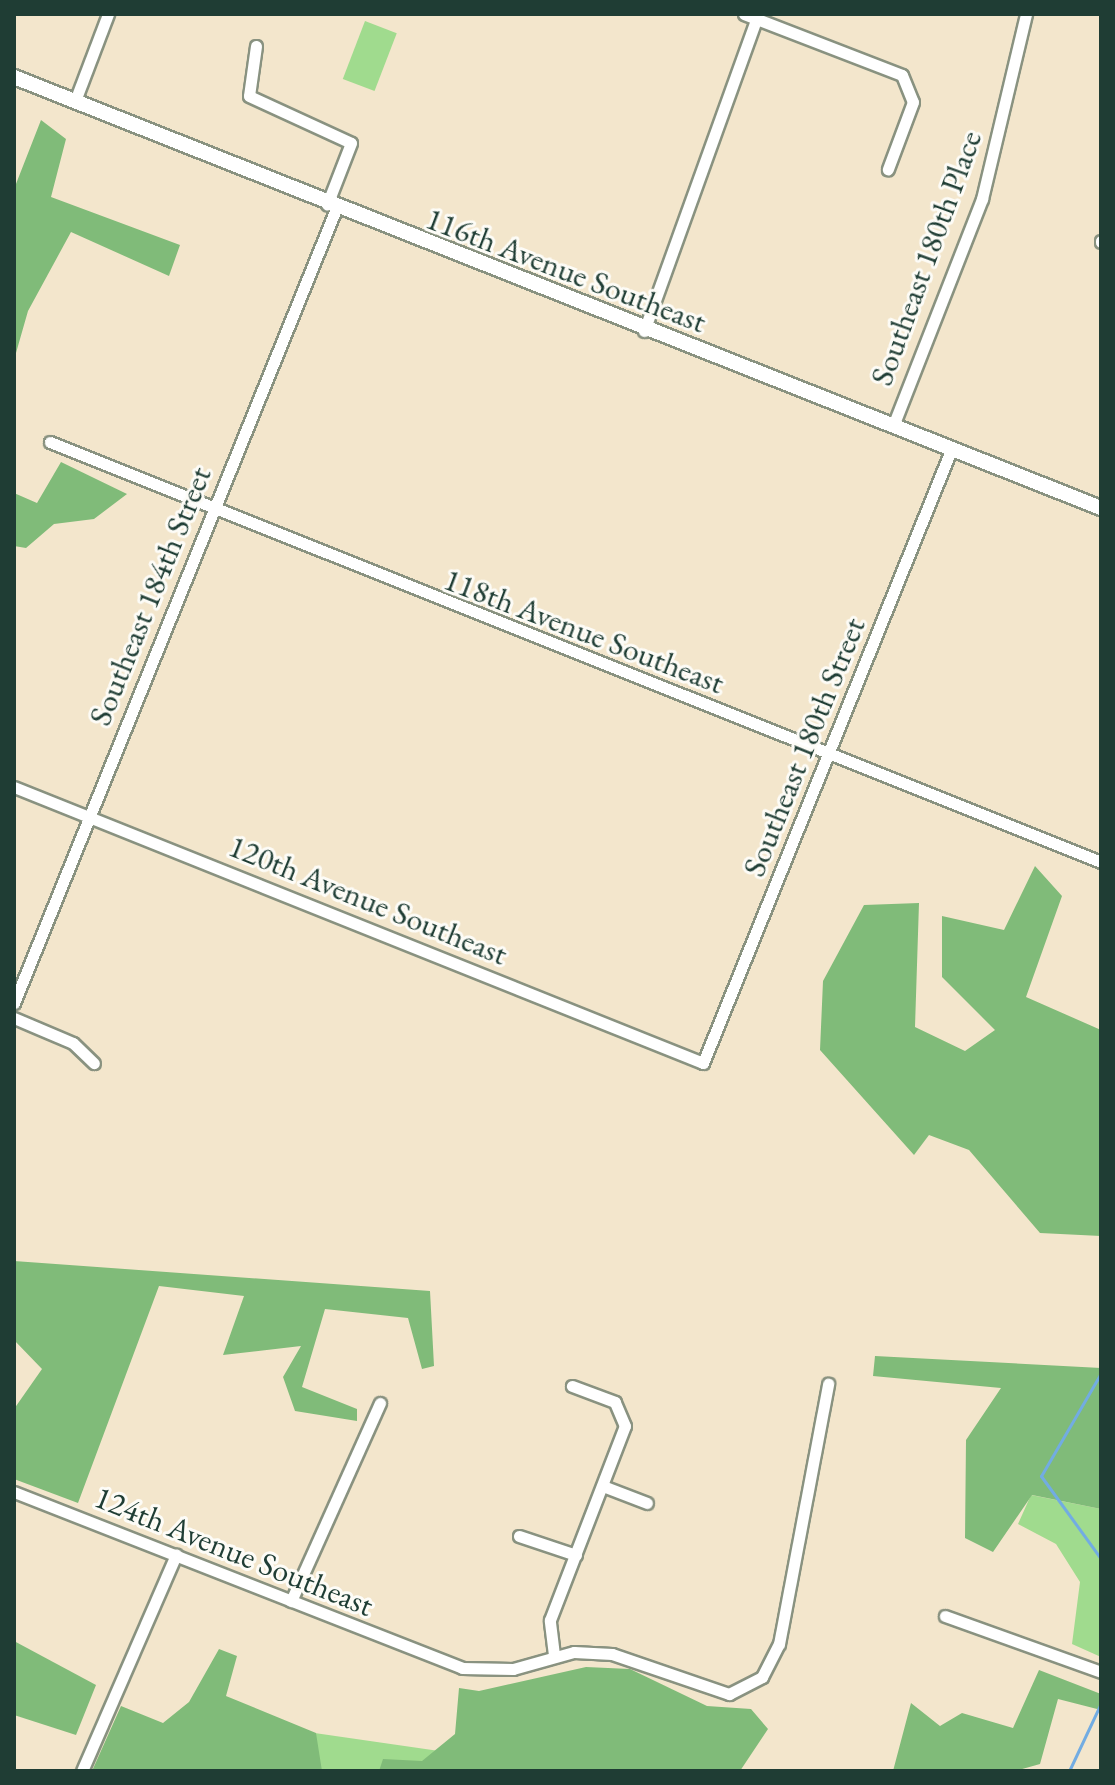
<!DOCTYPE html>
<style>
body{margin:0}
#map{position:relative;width:1115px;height:1785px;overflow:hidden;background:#f3e6cc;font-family:"EB Garamond",serif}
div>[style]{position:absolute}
.green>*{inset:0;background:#a0db8e;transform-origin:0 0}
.forest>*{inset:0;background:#80bb79}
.stream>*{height:3px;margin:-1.5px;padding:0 1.5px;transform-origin:1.5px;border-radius:1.5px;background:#72ace2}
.roads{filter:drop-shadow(2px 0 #899280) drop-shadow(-2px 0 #899280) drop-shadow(0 2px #899280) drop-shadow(0 -2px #899280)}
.minor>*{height:11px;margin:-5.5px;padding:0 5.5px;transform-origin:5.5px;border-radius:5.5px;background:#fff}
.tertiary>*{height:14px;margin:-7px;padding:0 7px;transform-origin:7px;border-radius:7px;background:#fff}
span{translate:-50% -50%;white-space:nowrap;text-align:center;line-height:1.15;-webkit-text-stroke:6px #fdfcf7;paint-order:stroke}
.street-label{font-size:32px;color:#1f3d34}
.frame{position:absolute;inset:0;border:16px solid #1f3d34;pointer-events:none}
</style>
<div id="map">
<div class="green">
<i style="left:365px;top:21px;width:34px;height:62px;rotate:21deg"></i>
<i style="clip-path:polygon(1031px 1495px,1101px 1509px,1101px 1657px,1072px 1644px,1080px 1582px,1056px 1544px,1018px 1524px)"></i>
<i style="clip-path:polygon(211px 1718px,453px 1753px,522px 1771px,158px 1771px)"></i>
</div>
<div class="forest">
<i style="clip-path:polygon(41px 120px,66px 139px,51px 197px,180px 245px,169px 276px,71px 232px,28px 311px,14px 360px,14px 189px)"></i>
<i style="clip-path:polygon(61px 462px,127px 494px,94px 519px,54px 524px,26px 548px,14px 546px,14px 493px,37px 503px)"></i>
<i style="clip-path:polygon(1035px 866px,1062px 896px,1026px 997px,1101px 1030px,1101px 1236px,1040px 1233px,969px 1150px,929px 1135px,914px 1155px,820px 1050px,823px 981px,864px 905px,919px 903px,915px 1027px,965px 1051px,995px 1030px,942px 977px,942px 916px,1004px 930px)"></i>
<i style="clip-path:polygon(14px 1261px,430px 1291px,434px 1366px,422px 1369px,408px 1318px,325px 1309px,302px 1387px,357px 1409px,357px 1421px,295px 1411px,283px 1377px,301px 1346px,223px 1355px,244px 1296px,159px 1286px,78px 1503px,14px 1479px,14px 1409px,42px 1369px,14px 1340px)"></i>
<i style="clip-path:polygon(875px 1356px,1101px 1368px,1101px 1509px,1032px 1495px,993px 1552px,965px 1538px,966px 1440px,1001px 1388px,873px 1376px)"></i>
<i style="clip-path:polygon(14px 1641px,96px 1685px,76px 1735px,14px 1715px)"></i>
<i style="clip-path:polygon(219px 1649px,237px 1656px,226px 1696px,316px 1733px,322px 1771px,92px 1771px,121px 1706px,163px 1723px,189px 1702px)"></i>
<i style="clip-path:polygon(586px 1667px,630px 1669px,707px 1706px,751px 1709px,768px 1729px,740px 1771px,379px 1771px,383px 1759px,422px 1761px,455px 1734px,459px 1688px,479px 1691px)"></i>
<i style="clip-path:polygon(1039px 1670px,1101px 1694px,1101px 1710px,1058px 1699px,1040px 1764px,1015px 1771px,893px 1771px,911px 1703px,940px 1726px,962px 1713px,1013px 1728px)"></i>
</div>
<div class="stream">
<i style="left:1101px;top:1373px;width:119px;rotate:120.2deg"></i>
<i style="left:1041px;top:1476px;width:102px;rotate:54.1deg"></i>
<i style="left:1069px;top:1771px;width:75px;rotate:-64.8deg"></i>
</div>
<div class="roads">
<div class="minor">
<i style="left:744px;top:14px;width:169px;rotate:21.1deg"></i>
<i style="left:902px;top:75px;width:29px;rotate:68deg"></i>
<i style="left:913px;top:102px;width:72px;rotate:110.5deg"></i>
<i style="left:256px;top:46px;width:50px;rotate:98deg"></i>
<i style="left:249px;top:96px;width:112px;rotate:24.7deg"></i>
<i style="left:351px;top:143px;width:66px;rotate:111.2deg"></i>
<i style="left:75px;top:101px;width:93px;rotate:-69.2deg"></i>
<i style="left:1101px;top:241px;width:1px;rotate:90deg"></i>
<i style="left:644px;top:331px;width:337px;rotate:-70.2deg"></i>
<i style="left:893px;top:426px;width:244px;rotate:-68.6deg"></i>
<i style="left:982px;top:199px;width:190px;rotate:-76.6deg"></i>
<i style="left:50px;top:442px;width:1132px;rotate:21.78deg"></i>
<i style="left:14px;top:787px;width:742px;rotate:21.83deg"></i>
<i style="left:703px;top:1063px;width:661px;rotate:-67.97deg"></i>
<i style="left:14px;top:1003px;width:857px;rotate:-67.93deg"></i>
<i style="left:14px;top:1018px;width:64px;rotate:23deg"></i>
<i style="left:73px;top:1043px;width:29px;rotate:44deg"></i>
<i style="left:603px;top:1486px;width:47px;rotate:21.1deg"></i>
<i style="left:14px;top:1492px;width:481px;rotate:21.4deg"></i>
<i style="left:462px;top:1668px;width:51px;rotate:1.1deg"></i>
<i style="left:513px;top:1669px;width:63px;rotate:-15.6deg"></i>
<i style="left:574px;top:1652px;width:38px;rotate:3deg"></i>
<i style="left:612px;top:1654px;width:124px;rotate:18.9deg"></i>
<i style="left:729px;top:1694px;width:37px;rotate:-27deg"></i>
<i style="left:762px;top:1677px;width:37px;rotate:-63deg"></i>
<i style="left:779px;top:1644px;width:265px;rotate:-79.3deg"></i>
<i style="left:519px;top:1536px;width:60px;rotate:18.4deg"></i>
<i style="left:291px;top:1601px;width:217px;rotate:-65.8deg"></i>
<i style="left:945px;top:1616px;width:166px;rotate:19.7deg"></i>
<i style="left:554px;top:1655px;width:35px;rotate:-97deg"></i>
<i style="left:550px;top:1620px;width:208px;rotate:-68.9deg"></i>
<i style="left:625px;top:1426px;width:26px;rotate:-113deg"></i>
<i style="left:615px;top:1402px;width:46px;rotate:-159.6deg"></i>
<i style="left:82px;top:1771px;width:236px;rotate:-66.5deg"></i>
</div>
<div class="tertiary">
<i style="left:14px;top:77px;width:1169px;rotate:21.63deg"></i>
</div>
</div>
<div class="street-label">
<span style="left:926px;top:258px;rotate:-70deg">Southeast 180th Place</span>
<span style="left:566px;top:270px;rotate:21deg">116th Avenue Southeast</span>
<span style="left:150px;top:596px;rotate:-68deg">Southeast 184th Street</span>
<span style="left:584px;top:631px;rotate:21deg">118th Avenue Southeast</span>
<span style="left:804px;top:747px;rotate:-68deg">Southeast 180th Street</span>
<span style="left:368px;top:900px;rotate:22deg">120th Avenue Southeast</span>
<span style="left:234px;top:1551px;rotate:22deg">124th Avenue Southeast</span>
</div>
<div class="frame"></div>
</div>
